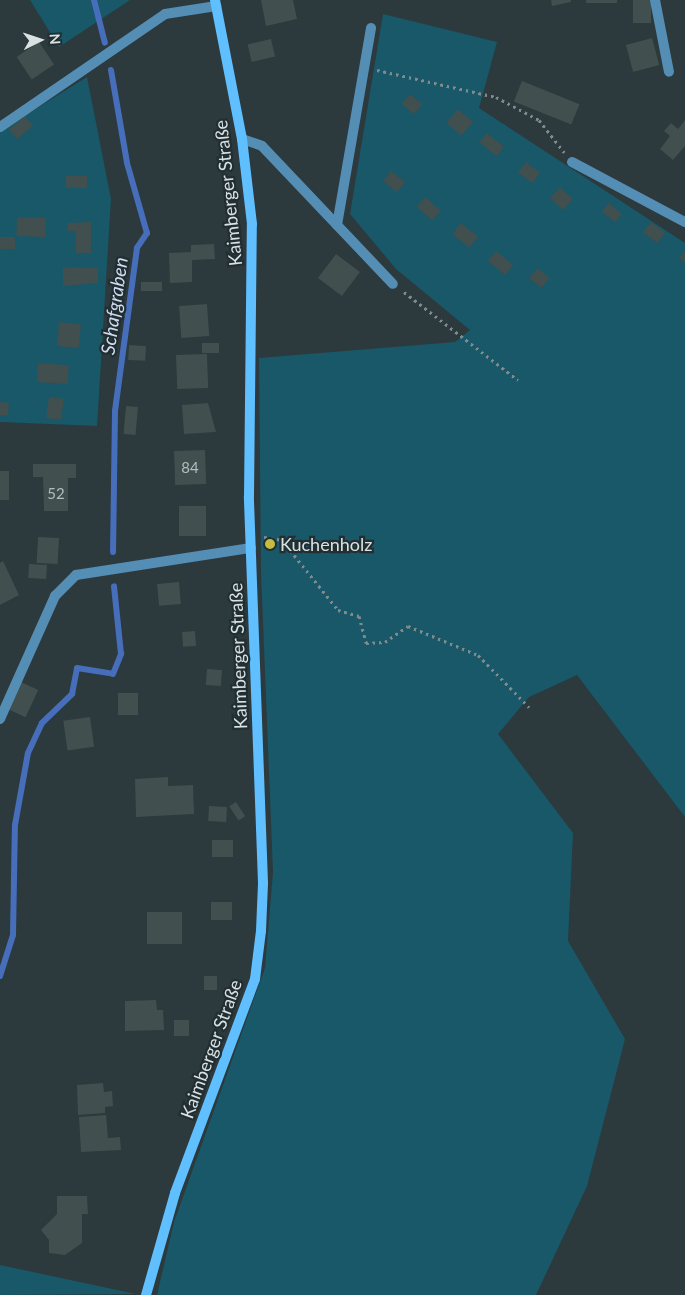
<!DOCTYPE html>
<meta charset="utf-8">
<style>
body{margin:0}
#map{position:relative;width:685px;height:1295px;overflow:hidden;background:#2c393d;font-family:Lato,sans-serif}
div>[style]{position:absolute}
.green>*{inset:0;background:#185868}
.stream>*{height:6px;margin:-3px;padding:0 3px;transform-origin:3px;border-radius:3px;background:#476ebb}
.building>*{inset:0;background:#414f4f;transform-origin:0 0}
.path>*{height:3px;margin-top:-1.5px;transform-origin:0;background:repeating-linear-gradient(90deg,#808b8e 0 2.5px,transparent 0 6.5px)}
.lane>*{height:10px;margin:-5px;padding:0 5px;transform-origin:5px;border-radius:5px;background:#558eb5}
.street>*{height:10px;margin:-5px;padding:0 5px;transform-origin:5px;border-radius:5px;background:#558eb5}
.secondary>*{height:10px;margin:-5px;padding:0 5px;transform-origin:5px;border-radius:5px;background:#60bffe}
.dots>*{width:14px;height:14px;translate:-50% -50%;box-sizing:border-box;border:2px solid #222f32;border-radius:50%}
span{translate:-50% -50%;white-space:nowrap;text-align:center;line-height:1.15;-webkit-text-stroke:4.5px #222f32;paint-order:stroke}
.number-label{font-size:15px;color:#b3bcbe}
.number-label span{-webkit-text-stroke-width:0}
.street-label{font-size:18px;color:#d9e1e3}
.poi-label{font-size:18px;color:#d9e1e3}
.left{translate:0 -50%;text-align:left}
.water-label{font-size:19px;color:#d1dcf1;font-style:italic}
.north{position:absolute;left:15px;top:15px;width:50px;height:50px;-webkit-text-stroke:4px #222f32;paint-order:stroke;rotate:86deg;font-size:14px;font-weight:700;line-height:20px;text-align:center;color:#d9e1e3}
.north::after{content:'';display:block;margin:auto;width:18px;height:22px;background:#d9e1e3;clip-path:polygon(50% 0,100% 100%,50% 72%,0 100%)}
</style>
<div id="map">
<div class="green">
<i style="clip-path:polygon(30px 0,130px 0,59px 47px)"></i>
<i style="clip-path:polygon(383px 14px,497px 42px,479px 108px,685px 243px,685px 817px,577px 675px,529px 697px,498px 734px,573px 833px,568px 941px,625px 1039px,587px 1186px,536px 1295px,157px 1295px,174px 1222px,265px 968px,273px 872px,261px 572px,259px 358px,455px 342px,470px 330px,396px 269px,350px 214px)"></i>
<i style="clip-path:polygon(87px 77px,111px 199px,97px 426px,0 422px,0 131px)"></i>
<i style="clip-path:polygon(0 1265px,136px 1294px,0 1295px)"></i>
</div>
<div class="stream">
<i style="left:94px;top:0;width:44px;rotate:75.7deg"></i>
<i style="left:111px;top:70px;width:94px;rotate:80.2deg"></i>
<i style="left:127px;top:163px;width:73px;rotate:74.1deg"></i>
<i style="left:147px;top:233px;width:18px;rotate:124deg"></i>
<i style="left:137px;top:248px;width:164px;rotate:97.7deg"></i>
<i style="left:115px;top:411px;width:141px;rotate:90.8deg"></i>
<i style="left:0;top:976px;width:43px;rotate:-72.4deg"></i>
<i style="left:13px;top:935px;width:110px;rotate:-89deg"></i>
<i style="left:15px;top:825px;width:73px;rotate:-79.8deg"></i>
<i style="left:28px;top:753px;width:33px;rotate:-65deg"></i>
<i style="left:42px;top:723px;width:42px;rotate:-44deg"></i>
<i style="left:72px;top:694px;width:26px;rotate:-79deg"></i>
<i style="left:77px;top:668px;width:36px;rotate:9deg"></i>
<i style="left:113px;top:674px;width:22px;rotate:-68deg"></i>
<i style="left:121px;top:654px;width:68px;rotate:-95.9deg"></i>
</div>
<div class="building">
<i style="clip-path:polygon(261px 0,293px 0,297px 19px,266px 26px)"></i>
<i style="clip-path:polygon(551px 0,571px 0,571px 2px,552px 6px)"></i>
<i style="left:586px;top:0;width:31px;height:3px"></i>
<i style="left:633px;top:0;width:18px;height:23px"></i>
<i style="left:652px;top:38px;width:28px;height:27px;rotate:75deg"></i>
<i style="left:271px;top:39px;width:18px;height:24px;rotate:77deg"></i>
<i style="left:39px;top:42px;width:27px;height:27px;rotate:56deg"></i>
<i style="left:522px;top:81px;width:62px;height:22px;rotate:22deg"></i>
<i style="left:410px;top:94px;width:16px;height:13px;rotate:40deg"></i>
<i style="left:458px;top:109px;width:20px;height:18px;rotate:41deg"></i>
<i style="left:25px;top:116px;width:13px;height:21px;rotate:51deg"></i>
<i style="clip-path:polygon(685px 120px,685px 146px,673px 160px,660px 149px,670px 136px,664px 131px,671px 123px,678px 129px)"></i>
<i style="left:487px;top:133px;width:22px;height:12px;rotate:39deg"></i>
<i style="left:526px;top:162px;width:18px;height:13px;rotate:38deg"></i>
<i style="left:391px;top:171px;width:18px;height:13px;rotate:38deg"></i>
<i style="left:66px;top:176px;width:21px;height:12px"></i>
<i style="left:560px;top:187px;width:18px;height:15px;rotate:43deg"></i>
<i style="left:425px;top:197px;width:21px;height:13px;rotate:41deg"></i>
<i style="left:609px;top:203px;width:17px;height:11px;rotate:40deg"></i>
<i style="left:17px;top:217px;width:29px;height:19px;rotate:2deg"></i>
<i style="clip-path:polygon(91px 222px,91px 253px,76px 253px,76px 231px,68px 231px,68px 223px)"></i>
<i style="left:651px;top:222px;width:18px;height:13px;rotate:38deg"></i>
<i style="left:461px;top:223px;width:22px;height:14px;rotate:39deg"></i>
<i style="left:0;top:237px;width:15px;height:12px"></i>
<i style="clip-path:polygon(214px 244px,215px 259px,192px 260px,192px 282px,170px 283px,169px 253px,191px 252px,191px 245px)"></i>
<i style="left:496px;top:251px;width:22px;height:13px;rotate:39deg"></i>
<i style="clip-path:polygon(685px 251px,685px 263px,679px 258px)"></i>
<i style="left:336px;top:254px;width:30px;height:30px;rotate:37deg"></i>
<i style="clip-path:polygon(63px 267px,98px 268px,98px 283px,63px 286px)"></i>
<i style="left:537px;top:268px;width:16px;height:13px;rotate:38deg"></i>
<i style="left:141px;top:282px;width:21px;height:9px"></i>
<i style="left:207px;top:304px;width:32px;height:28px;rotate:86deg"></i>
<i style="left:59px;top:322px;width:22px;height:24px;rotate:5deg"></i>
<i style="left:202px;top:343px;width:17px;height:10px"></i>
<i style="left:129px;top:345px;width:17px;height:15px;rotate:3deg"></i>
<i style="left:207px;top:354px;width:34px;height:31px;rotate:88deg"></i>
<i style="left:38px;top:363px;width:31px;height:19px;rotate:4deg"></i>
<i style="left:49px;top:397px;width:15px;height:21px;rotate:8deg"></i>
<i style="clip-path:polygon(0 402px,9px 403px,8px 416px,0 415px)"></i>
<i style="clip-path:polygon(208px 403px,216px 432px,184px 434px,182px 405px)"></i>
<i style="left:126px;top:406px;width:12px;height:28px;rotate:5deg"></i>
<i style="left:205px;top:450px;width:34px;height:31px;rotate:88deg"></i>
<i style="clip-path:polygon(33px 464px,76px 464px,76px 478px,68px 478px,68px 511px,44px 511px,43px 477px,33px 477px)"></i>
<i style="left:0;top:471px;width:9px;height:29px"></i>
<i style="left:206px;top:506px;width:30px;height:27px;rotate:90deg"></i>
<i style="left:38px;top:537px;width:21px;height:26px;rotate:3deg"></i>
<i style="clip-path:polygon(3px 561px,19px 595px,0 605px,0 563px)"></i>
<i style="left:29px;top:564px;width:18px;height:14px;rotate:3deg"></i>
<i style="left:179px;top:582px;width:22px;height:22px;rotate:85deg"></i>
<i style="left:195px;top:631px;width:15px;height:13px;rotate:86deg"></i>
<i style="left:207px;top:669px;width:15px;height:16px;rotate:4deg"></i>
<i style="left:21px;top:682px;width:19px;height:30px;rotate:25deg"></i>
<i style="left:118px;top:693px;width:20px;height:22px"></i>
<i style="left:90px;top:717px;width:30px;height:27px;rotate:82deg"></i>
<i style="clip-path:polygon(168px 777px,168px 786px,193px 785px,194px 814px,136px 817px,135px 779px)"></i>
<i style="left:236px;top:802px;width:17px;height:8px;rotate:57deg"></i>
<i style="left:209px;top:806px;width:18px;height:15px;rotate:3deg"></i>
<i style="left:212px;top:840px;width:21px;height:17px"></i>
<i style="left:232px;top:902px;width:18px;height:21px;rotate:90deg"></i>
<i style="left:147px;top:912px;width:35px;height:32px"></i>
<i style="left:204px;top:976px;width:13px;height:14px"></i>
<i style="clip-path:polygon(156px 1000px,157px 1010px,163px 1010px,164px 1030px,125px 1031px,125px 1001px)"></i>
<i style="left:174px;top:1020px;width:15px;height:16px"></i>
<i style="clip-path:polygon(103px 1083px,104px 1092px,112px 1091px,113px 1106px,105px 1107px,105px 1113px,78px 1115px,77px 1085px)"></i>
<i style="clip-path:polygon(106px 1115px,108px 1138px,120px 1137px,121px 1150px,81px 1152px,79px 1117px)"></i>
<i style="clip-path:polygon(57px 1196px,87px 1196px,88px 1214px,82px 1214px,82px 1243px,65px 1255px,49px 1253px,49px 1240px,41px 1230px,57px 1214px)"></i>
</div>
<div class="path">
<i style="left:377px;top:70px;width:122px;rotate:12.8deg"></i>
<i style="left:496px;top:97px;width:49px;rotate:28.1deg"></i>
<i style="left:539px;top:120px;width:41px;rotate:52deg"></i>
<i style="left:404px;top:292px;width:144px;rotate:37.7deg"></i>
<i style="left:264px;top:537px;width:18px;rotate:9deg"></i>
<i style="left:282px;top:540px;width:90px;rotate:51.3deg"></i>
<i style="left:338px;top:610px;width:22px;rotate:16deg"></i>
<i style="left:359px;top:616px;width:28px;rotate:75deg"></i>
<i style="left:366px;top:643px;width:19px;rotate:-3deg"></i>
<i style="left:385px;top:642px;width:28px;rotate:-35deg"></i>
<i style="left:408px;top:626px;width:76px;rotate:22.5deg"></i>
<i style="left:478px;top:655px;width:73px;rotate:45.6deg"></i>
</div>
<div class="lane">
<i style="left:655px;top:0;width:73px;rotate:79deg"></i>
<i style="left:0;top:127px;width:200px;rotate:-34.4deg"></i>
<i style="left:165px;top:14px;width:52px;rotate:-8.9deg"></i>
<i style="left:242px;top:139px;width:21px;rotate:19deg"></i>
<i style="left:262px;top:146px;width:190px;rotate:46.5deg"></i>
<i style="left:572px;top:162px;width:128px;rotate:28deg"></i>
<i style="left:337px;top:225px;width:200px;rotate:-80.2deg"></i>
</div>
<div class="street">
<i style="left:0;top:719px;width:135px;rotate:-65.9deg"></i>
<i style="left:55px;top:596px;width:30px;rotate:-45deg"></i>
<i style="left:76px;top:575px;width:177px;rotate:-8.8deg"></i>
</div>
<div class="secondary">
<i style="left:146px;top:1295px;width:106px;rotate:-74.1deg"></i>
<i style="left:175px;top:1193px;width:228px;rotate:-69.5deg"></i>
<i style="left:255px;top:979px;width:48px;rotate:-82.9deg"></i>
<i style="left:261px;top:931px;width:48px;rotate:-87.6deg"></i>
<i style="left:263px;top:883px;width:387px;rotate:-92.1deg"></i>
<i style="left:249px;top:496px;width:272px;rotate:-89.4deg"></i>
<i style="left:252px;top:224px;width:86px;rotate:-96.7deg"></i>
<i style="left:242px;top:139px;width:142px;rotate:-101deg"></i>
</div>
<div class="dots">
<i style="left:270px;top:544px;background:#c4bc3e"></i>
</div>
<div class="number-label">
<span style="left:190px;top:468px">84</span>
<span style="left:56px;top:494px">52</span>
</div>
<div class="street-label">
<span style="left:228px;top:193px;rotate:-96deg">Kaimberger Straße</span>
<span style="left:238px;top:656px;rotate:-92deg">Kaimberger Straße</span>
<span style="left:211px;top:1049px;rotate:-70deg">Kaimberger Straße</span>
</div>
<div class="poi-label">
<span class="left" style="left:280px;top:544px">Kuchenholz</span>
</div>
<div class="water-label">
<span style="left:114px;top:306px;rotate:-82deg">Schafgraben</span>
</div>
<div class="north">N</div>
</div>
